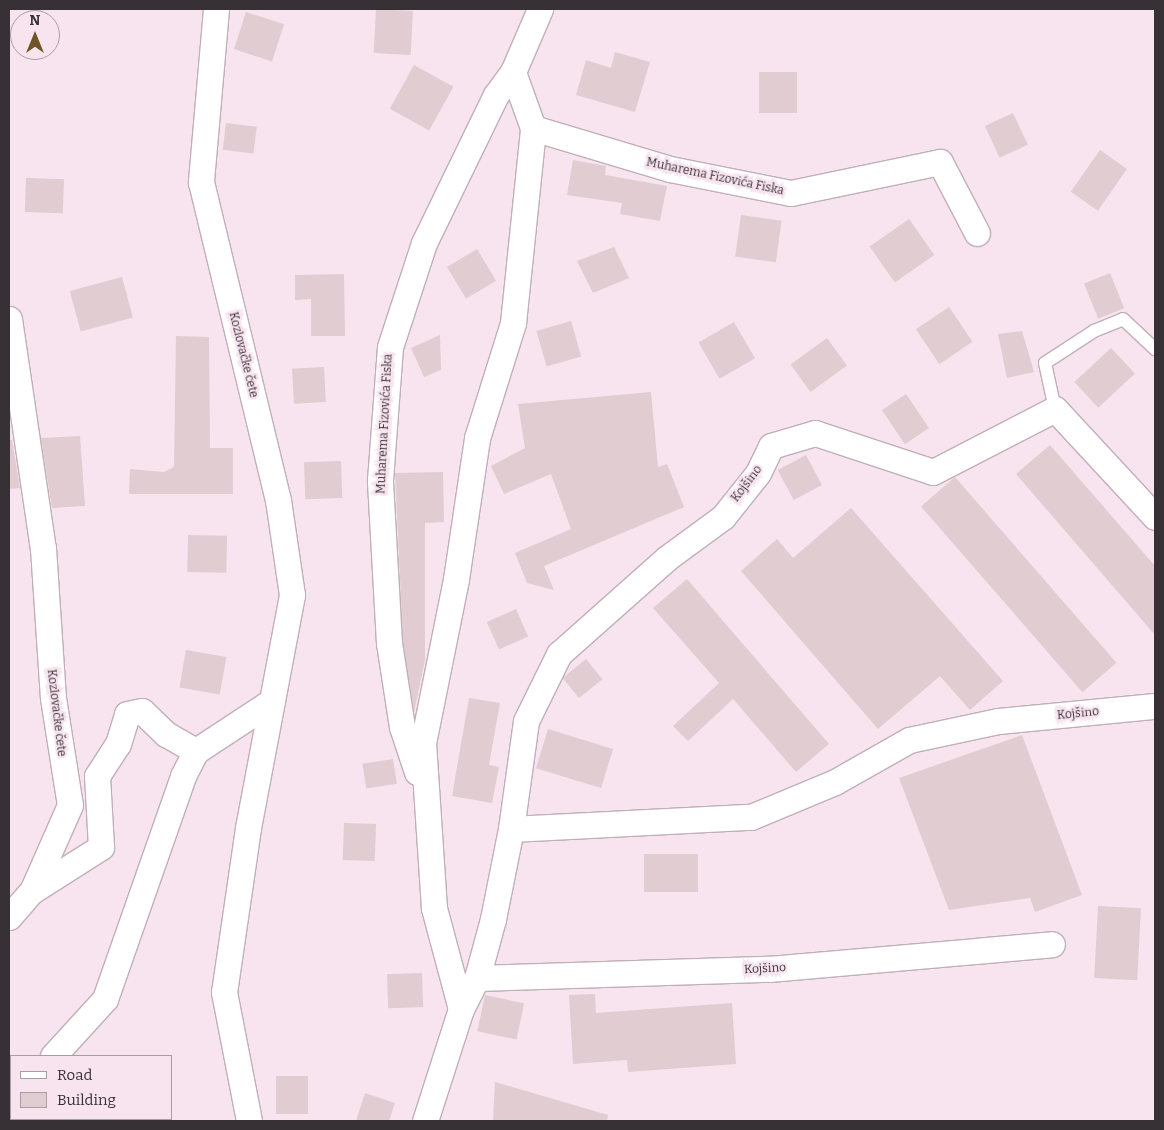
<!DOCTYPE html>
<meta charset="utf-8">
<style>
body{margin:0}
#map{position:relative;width:1164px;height:1130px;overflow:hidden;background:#f7e4ef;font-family:Bitter,serif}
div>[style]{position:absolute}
.building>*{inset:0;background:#e0ccd1;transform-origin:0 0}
.roads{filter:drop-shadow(1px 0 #c0afb9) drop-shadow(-1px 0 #c0afb9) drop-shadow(0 1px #c0afb9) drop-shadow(0 -1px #c0afb9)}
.service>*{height:12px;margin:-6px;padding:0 6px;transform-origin:6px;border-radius:6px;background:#fff}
.minor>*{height:25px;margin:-12.5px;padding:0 12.5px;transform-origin:12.5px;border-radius:12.5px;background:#fff}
span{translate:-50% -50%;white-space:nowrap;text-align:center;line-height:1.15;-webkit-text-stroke:4.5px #f7e4ef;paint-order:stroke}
.street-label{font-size:12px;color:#373034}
.frame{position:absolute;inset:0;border:10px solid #373034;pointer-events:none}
.legend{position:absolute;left:10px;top:1055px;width:162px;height:65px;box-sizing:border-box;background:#f7e4ef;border:1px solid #aa9ca4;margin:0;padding:6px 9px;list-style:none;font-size:15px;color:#373034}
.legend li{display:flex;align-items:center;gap:10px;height:25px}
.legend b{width:25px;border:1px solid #aa9ca4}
.north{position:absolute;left:10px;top:10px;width:50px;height:50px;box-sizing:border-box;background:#f7e4ef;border:1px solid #aa9ca4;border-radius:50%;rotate:0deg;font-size:14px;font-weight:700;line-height:20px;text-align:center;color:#373034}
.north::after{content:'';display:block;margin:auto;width:18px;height:22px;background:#6f5426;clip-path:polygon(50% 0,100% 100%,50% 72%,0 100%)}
</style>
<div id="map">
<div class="building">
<i style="left:376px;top:9px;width:37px;height:44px;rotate:3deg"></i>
<i style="left:246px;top:12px;width:40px;height:39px;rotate:18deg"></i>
<i style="clip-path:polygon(615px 52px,650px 62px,635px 112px,576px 95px,586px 60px,611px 68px)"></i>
<i style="left:414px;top:65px;width:45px;height:50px;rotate:29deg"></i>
<i style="left:759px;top:72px;width:38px;height:41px"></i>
<i style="left:1013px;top:113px;width:35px;height:31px;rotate:65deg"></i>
<i style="left:226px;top:123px;width:31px;height:27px;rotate:7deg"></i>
<i style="left:1100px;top:150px;width:33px;height:51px;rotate:35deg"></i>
<i style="clip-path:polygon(573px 160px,606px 166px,605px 175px,667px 186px,660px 221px,620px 214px,622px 203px,567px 195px)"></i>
<i style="left:26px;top:178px;width:38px;height:34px;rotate:2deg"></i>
<i style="left:741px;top:215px;width:41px;height:42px;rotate:8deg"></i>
<i style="left:909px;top:219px;width:44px;height:48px;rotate:55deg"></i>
<i style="clip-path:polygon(614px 247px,629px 278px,593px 293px,577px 261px)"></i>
<i style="left:477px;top:249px;width:37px;height:35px;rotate:59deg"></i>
<i style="left:1110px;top:273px;width:38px;height:28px;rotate:68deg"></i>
<i style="clip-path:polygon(344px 274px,345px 336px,311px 336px,311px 299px,295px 300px,295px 275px)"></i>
<i style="left:122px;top:277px;width:42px;height:54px;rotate:75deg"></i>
<i style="left:949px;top:307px;width:42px;height:40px;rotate:56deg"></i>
<i style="left:571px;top:321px;width:37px;height:36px;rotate:74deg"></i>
<i style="left:734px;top:322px;width:42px;height:41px;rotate:60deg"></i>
<i style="clip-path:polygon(1022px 331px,1034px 372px,1007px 378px,998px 334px)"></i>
<i style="clip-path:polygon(440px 335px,441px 370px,424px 377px,411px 348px)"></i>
<i style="clip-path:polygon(176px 336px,209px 337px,210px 448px,233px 448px,233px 494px,129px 494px,130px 469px,164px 472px,174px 467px)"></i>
<i style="left:827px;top:338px;width:34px;height:45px;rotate:54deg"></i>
<i style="left:1111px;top:348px;width:35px;height:50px;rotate:47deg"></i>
<i style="left:324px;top:367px;width:35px;height:32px;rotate:87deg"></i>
<i style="clip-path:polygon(651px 392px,658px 467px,667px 464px,684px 507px,544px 566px,554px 590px,527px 583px,515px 553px,571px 529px,551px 474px,504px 494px,491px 466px,525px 448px,518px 404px)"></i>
<i style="left:906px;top:394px;width:41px;height:29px;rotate:56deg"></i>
<i style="clip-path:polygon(80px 436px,85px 506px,52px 508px,41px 438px)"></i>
<i style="clip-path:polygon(9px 440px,12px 440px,20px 488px,9px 489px)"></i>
<i style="clip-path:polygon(1050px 445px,1155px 566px,1155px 635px,1016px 474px)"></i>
<i style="left:806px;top:455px;width:34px;height:32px;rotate:62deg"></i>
<i style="left:341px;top:461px;width:37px;height:37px;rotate:88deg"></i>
<i style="clip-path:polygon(443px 472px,444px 522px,425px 523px,425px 660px,414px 713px,403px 642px,395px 473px)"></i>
<i style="left:955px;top:477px;width:246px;height:45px;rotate:49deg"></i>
<i style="clip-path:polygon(851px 508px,1003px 681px,970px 710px,940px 676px,878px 729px,741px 571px,777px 539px,793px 558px)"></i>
<i style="left:188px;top:535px;width:39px;height:37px;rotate:1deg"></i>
<i style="clip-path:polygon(687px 579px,829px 744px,796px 772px,733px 699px,688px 741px,673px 726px,719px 683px,653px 608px)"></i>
<i style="left:516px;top:609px;width:30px;height:32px;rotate:66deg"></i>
<i style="left:186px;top:650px;width:41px;height:38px;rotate:10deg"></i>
<i style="left:586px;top:659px;width:26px;height:30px;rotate:51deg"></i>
<i style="clip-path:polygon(469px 698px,500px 703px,489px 765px,499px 767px,492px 803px,452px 796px)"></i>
<i style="left:548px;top:729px;width:68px;height:41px;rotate:17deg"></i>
<i style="clip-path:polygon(1022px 735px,1082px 895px,1035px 912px,1030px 898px,949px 910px,899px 778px)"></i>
<i style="left:393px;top:759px;width:25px;height:31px;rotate:81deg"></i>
<i style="left:344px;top:823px;width:32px;height:37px;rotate:2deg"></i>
<i style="left:644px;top:854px;width:54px;height:38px"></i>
<i style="left:1098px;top:906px;width:43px;height:72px;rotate:3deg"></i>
<i style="left:422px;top:973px;width:34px;height:35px;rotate:88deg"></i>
<i style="clip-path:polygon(595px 994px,596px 1013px,732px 1003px,736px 1064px,628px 1072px,627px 1060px,573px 1064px,569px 995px)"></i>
<i style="left:485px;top:995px;width:40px;height:37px;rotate:12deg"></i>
<i style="left:276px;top:1076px;width:32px;height:38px"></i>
<i style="clip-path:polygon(495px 1082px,608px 1115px,607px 1121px,493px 1121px)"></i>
<i style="clip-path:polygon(365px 1093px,395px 1103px,389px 1121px,356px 1121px)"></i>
</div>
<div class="roads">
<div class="service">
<i style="left:1055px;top:409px;width:47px;rotate:-102.3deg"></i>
<i style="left:1045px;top:363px;width:59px;rotate:-33.1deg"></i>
<i style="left:1094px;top:331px;width:31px;rotate:-22deg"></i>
<i style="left:1123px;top:319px;width:44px;rotate:43.2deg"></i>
</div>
<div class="minor">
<i style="left:216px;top:9px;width:174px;rotate:95deg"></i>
<i style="left:201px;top:182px;width:327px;rotate:76.4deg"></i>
<i style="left:278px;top:500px;width:96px;rotate:81.6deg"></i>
<i style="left:292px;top:595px;width:237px;rotate:100.7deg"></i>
<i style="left:248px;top:828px;width:166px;rotate:98.3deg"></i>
<i style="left:224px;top:992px;width:131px;rotate:79deg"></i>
<i style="left:533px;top:128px;width:143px;rotate:16.7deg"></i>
<i style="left:670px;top:169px;width:123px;rotate:11.2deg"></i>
<i style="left:791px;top:193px;width:152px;rotate:-11.8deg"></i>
<i style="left:940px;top:162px;width:80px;rotate:62.5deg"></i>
<i style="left:9px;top:319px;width:232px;rotate:81.6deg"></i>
<i style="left:43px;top:548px;width:150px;rotate:86.2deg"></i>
<i style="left:53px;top:698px;width:108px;rotate:81deg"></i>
<i style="left:70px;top:805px;width:94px;rotate:113.8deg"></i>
<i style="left:32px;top:891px;width:82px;rotate:-32.5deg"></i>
<i style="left:101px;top:847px;width:71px;rotate:-93.2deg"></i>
<i style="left:97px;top:776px;width:38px;rotate:-57deg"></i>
<i style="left:118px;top:744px;width:31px;rotate:-73deg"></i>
<i style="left:127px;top:714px;width:15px;rotate:-11deg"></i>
<i style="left:142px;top:711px;width:33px;rotate:44deg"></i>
<i style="left:166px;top:734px;width:34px;rotate:30deg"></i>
<i style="left:196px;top:751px;width:91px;rotate:-33.3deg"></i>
<i style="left:417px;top:772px;width:47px;rotate:-108.4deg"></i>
<i style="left:402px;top:727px;width:85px;rotate:-98.8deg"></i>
<i style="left:389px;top:643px;width:163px;rotate:-93.2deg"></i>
<i style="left:380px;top:480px;width:133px;rotate:-85.7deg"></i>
<i style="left:390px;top:347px;width:109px;rotate:-71.9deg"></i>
<i style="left:424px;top:243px;width:165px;rotate:-64.1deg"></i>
<i style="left:496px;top:95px;width:29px;rotate:-54deg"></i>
<i style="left:511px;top:829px;width:240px;rotate:-2.9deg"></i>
<i style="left:751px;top:817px;width:91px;rotate:-22.6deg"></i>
<i style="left:835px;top:782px;width:85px;rotate:-29.6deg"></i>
<i style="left:909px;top:740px;width:91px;rotate:-12.1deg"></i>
<i style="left:998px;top:721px;width:158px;rotate:-5.5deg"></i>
<i style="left:9px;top:917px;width:35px;rotate:-49deg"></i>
<i style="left:477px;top:978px;width:292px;rotate:-1.8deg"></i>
<i style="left:769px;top:969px;width:284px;rotate:-5deg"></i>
<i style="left:461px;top:1009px;width:105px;rotate:-105deg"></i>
<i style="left:434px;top:908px;width:165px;rotate:-93.8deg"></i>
<i style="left:423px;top:743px;width:167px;rotate:-78.6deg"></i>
<i style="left:456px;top:579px;width:143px;rotate:-81.5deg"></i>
<i style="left:477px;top:438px;width:121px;rotate:-72.6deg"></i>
<i style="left:513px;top:323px;width:196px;rotate:-84.1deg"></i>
<i style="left:533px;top:128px;width:59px;rotate:-109.7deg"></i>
<i style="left:513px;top:72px;width:69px;rotate:-66.8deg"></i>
<i style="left:53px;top:1056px;width:77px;rotate:-47.6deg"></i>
<i style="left:105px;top:999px;width:236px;rotate:-70.7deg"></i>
<i style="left:183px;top:776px;width:28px;rotate:-63deg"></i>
<i style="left:10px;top:1121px;width:2px;rotate:-63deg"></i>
<i style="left:425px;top:1121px;width:118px;rotate:-72.2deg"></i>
<i style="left:461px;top:1009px;width:35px;rotate:-63deg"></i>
<i style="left:477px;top:978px;width:61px;rotate:-74.8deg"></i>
<i style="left:493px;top:919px;width:92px;rotate:-78.7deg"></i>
<i style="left:511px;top:829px;width:109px;rotate:-82.1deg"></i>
<i style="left:526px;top:721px;width:75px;rotate:-63.8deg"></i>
<i style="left:559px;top:654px;width:144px;rotate:-41.6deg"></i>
<i style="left:667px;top:558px;width:69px;rotate:-36.2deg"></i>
<i style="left:723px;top:517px;width:56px;rotate:-51.5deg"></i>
<i style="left:758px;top:473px;width:30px;rotate:-64deg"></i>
<i style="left:771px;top:446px;width:46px;rotate:-16.5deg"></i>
<i style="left:815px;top:433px;width:124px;rotate:18.3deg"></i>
<i style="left:933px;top:472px;width:137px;rotate:-27.3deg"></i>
<i style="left:1055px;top:409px;width:147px;rotate:47.2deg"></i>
</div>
</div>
<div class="street-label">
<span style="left:715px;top:177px;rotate:12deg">Muharema Fizovića Fiska</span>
<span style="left:243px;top:355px;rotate:76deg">Kozlovačke čete</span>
<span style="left:385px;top:424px;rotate:-87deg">Muharema Fizovića Fiska</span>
<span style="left:747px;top:484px;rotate:-53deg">Kojšino</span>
<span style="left:56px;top:713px;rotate:83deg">Kozlovačke čete</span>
<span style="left:1078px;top:714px;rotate:-6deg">Kojšino</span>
<span style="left:765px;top:969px;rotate:-3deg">Kojšino</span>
</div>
<div class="frame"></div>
<ul class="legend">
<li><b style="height:6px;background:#fff"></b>Road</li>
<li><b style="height:14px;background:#e0ccd1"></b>Building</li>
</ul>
<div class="north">N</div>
</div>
